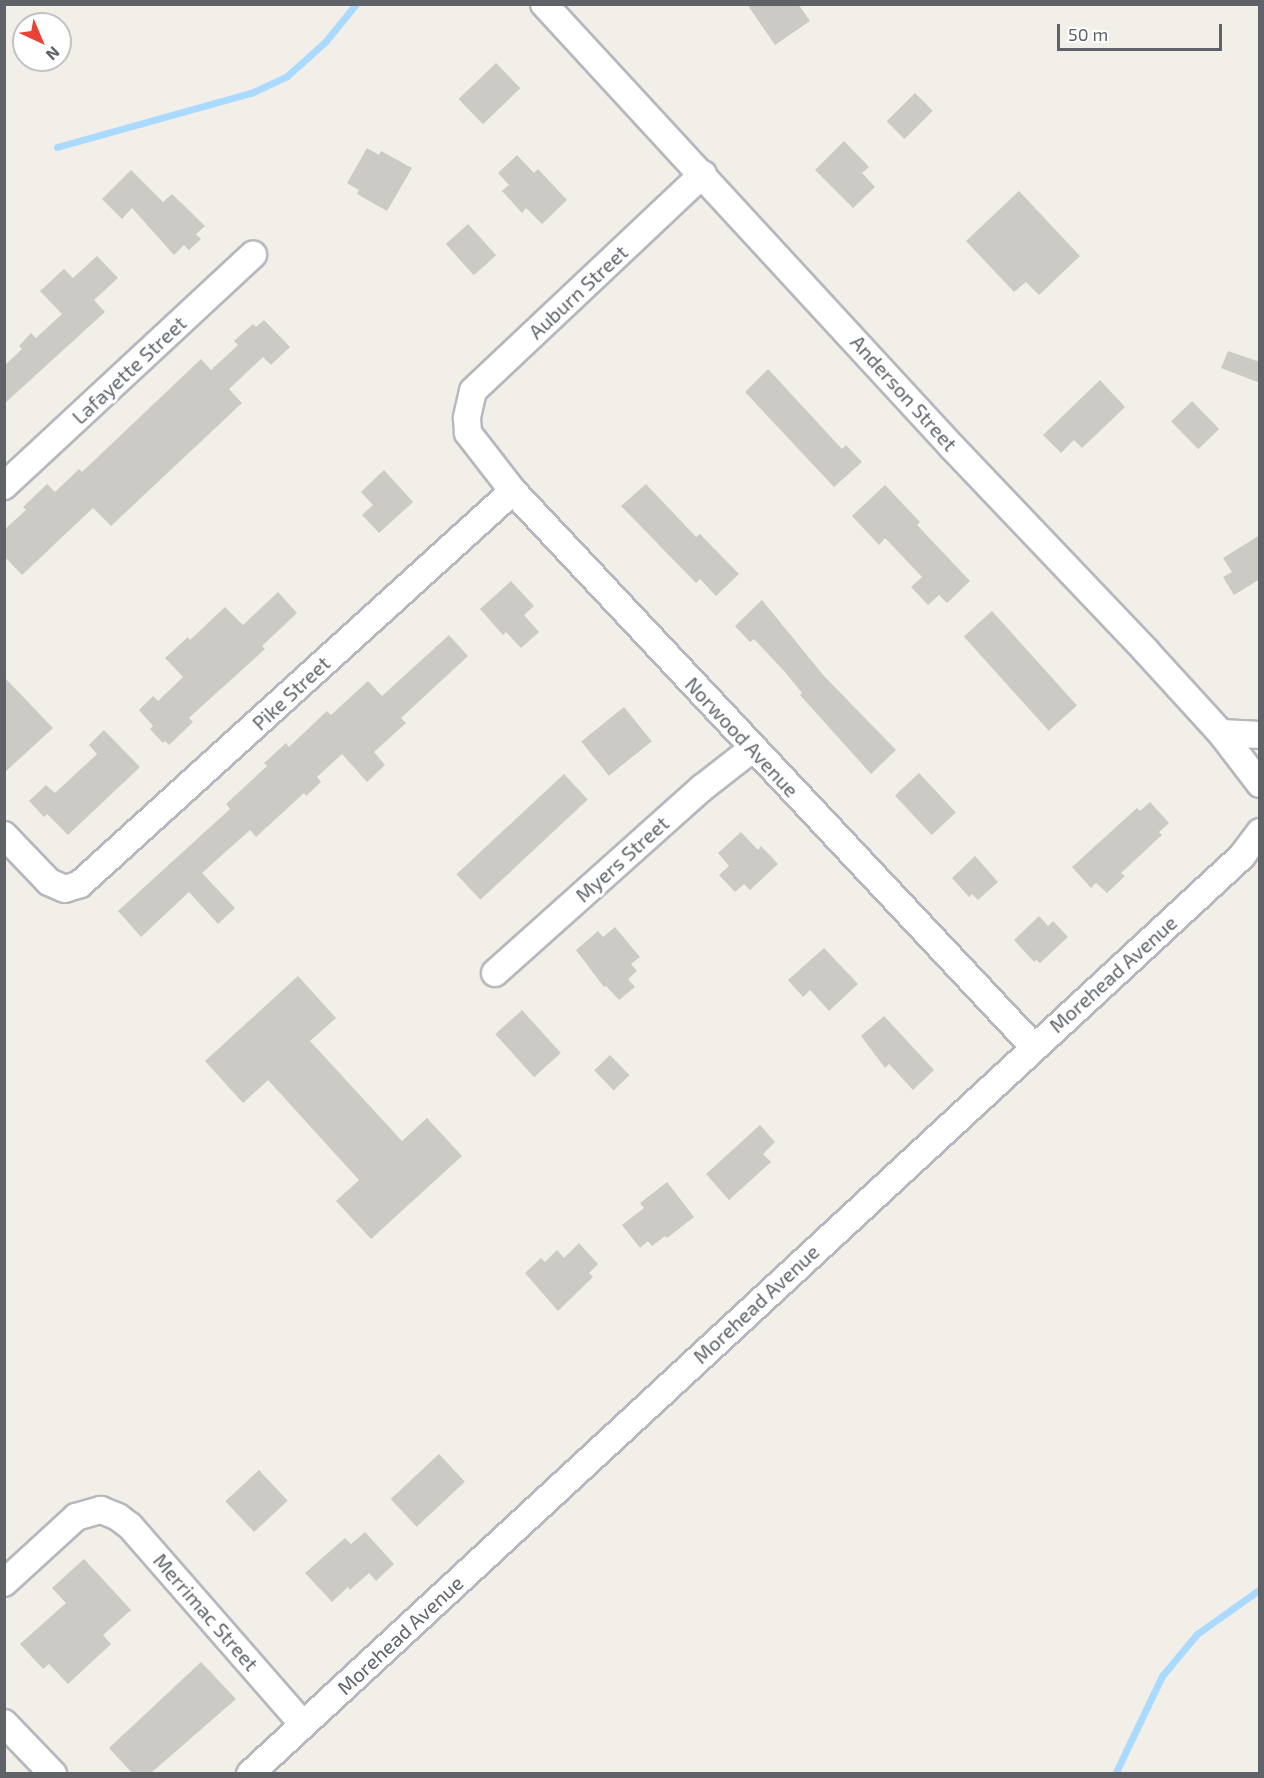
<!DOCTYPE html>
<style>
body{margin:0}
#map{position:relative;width:1264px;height:1778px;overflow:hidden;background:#f1efe8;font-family:"Exo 2",sans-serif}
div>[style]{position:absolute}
.stream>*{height:7px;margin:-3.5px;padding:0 3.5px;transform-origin:3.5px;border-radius:3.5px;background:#aadaff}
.building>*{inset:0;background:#cccac5;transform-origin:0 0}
.roads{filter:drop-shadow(2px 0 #b5b8bc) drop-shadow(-2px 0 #b5b8bc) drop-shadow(0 2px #b5b8bc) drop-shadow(0 -2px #b5b8bc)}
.minor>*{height:26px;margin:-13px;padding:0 13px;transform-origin:13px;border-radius:13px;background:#fff}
span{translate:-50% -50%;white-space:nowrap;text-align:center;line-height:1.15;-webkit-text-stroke:6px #fff;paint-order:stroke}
.street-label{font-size:20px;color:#5f6368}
.frame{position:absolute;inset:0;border:6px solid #5f6368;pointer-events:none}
.north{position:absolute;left:12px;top:12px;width:60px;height:60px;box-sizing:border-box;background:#fff;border:2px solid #bfc1c3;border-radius:50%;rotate:136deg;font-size:16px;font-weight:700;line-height:24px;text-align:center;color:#5f6368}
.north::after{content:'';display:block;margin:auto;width:21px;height:27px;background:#ea4335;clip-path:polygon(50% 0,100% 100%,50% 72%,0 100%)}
.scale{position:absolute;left:1057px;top:24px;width:165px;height:27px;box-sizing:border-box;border:3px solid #5f6368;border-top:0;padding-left:8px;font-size:18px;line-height:21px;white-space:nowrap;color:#5f6368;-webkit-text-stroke:4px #fff;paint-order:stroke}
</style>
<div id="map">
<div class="stream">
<i style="left:57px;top:147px;width:201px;rotate:-15.6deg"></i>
<i style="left:251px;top:93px;width:40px;rotate:-25deg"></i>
<i style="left:287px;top:76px;width:51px;rotate:-41.8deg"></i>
<i style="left:325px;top:42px;width:49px;rotate:-50.8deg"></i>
<i style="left:1115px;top:1774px;width:109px;rotate:-64.4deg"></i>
<i style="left:1162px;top:1676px;width:55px;rotate:-50.2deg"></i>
<i style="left:1197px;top:1634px;width:77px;rotate:-35.5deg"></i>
</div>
<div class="building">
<i style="clip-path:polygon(747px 4px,798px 4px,810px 21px,775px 45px)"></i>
<i style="left:496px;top:63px;width:35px;height:52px;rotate:46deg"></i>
<i style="left:915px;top:93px;width:25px;height:40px;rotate:45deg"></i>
<i style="clip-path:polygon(844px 141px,869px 167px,862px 173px,875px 187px,853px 208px,815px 170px)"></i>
<i style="clip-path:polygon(367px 148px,379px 155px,381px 151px,412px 168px,387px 211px,357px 194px,359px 190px,347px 183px)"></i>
<i style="clip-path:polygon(517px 155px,534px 173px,538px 169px,567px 200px,542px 224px,526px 208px,522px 213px,502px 191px,509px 185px,498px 173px)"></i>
<i style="clip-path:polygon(131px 170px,163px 202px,172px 194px,205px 226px,196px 234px,201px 239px,189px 250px,184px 245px,174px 255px,132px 208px,122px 219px,102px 199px)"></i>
<i style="clip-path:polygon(1019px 191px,1080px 256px,1039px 295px,1026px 282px,1014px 292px,966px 241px)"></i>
<i style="left:468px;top:224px;width:42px;height:30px;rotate:48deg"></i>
<i style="clip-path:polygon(97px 256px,118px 278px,94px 300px,105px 312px,4px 404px,4px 366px,22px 349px,19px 346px,31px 333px,36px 338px,62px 314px,40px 291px,64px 269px,73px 278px)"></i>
<i style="clip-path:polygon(264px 320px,290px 347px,271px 365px,263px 357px,229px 389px,242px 403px,111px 526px,93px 508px,22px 575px,4px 556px,4px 530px,26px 510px,23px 507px,47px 484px,55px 492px,79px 469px,82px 472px,201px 359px,211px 370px,238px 345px,234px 341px,253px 324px,256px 327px)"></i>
<i style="clip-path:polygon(1228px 351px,1260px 362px,1260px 383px,1221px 368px)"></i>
<i style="clip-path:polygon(768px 369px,842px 449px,846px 445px,862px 462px,834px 487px,745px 392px)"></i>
<i style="clip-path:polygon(1100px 380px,1125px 407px,1082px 448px,1074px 440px,1061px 453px,1043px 435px)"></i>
<i style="left:1192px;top:401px;width:39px;height:29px;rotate:46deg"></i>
<i style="clip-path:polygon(384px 470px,413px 502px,379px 533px,362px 515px,373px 505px,361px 492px)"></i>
<i style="clip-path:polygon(646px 484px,696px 537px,700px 534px,739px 574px,716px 596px,700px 579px,696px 583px,621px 506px)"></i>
<i style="clip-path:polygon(885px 485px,920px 522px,917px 525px,970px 581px,947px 603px,939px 595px,928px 605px,911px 587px,922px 577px,885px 538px,879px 545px,852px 516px)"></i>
<i style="clip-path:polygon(1260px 535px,1260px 579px,1234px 595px,1223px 577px,1232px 572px,1223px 558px)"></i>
<i style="clip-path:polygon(511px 581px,534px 606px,524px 615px,539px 632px,521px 648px,506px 632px,503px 635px,480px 609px)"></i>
<i style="clip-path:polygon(278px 592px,297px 613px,262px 646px,265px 649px,192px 715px,189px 718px,193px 722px,169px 745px,165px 741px,163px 743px,150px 729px,153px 726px,139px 710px,153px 696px,158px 701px,183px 677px,165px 658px,188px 637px,190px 640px,225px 607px,243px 625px)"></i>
<i style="clip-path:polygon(762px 600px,824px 676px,896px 750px,871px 774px,800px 695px,802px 693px,785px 672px,754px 639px,750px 642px,735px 626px)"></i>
<i style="left:992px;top:611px;width:127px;height:38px;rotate:48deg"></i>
<i style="clip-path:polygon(449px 635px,468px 656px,401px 718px,406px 723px,374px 752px,385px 765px,367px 782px,342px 754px,317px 777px,321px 782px,306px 796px,304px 793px,256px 837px,250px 830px,202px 873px,235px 908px,218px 924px,189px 892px,141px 937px,118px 911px,230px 809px,226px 804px,267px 766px,264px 763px,286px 743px,289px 747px,327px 711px,331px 715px,368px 681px,382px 696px)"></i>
<i style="clip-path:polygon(4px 677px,53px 728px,4px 773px)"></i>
<i style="left:624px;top:707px;width:44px;height:55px;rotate:51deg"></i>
<i style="clip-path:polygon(104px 730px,140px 767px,68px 835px,47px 814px,44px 817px,29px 801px,46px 785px,55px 793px,97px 754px,89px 745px)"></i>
<i style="left:919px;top:773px;width:54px;height:33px;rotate:47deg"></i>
<i style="left:564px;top:774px;width:35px;height:147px;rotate:47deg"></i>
<i style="clip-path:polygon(1150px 802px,1169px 823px,1159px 832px,1162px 835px,1121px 873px,1125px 876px,1107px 893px,1096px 883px,1091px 888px,1072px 867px,1137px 808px,1140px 811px)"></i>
<i style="clip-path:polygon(741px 832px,758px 850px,761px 846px,778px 864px,750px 890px,744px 884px,735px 892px,719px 875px,729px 866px,718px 853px)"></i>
<i style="clip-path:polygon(975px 856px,998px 882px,978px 900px,972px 894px,969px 897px,952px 878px)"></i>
<i style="clip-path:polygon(1039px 916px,1048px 926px,1053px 921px,1068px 937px,1040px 963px,1036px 960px,1034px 962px,1014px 940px)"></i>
<i style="clip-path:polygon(615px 927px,640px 957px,631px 964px,637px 971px,628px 979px,635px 987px,619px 1000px,606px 986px,604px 987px,576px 950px,598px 931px,603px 937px)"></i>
<i style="clip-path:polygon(824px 948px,858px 984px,829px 1011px,810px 990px,803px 997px,788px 980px)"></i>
<i style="clip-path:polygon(298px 976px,336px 1018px,310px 1041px,402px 1141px,427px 1118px,462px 1156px,371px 1239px,336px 1201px,359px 1180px,268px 1080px,243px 1103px,205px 1061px)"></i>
<i style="left:522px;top:1010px;width:58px;height:36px;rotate:48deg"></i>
<i style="clip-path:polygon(884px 1016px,934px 1070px,913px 1090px,889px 1064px,885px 1068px,861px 1036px)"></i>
<i style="left:610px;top:1055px;width:28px;height:22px;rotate:46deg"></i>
<i style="clip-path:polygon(760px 1125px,775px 1142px,763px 1154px,771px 1162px,729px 1200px,706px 1174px)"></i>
<i style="clip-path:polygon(667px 1182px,694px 1217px,667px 1238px,665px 1236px,652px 1246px,648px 1241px,640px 1248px,622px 1225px,644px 1208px,640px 1203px)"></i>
<i style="clip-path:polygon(579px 1243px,598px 1264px,589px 1273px,593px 1277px,558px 1311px,525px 1273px,541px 1258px,545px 1262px,557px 1250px,564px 1258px)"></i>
<i style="left:439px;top:1454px;width:38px;height:66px;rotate:47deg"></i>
<i style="left:259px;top:1470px;width:42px;height:46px;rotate:47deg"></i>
<i style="clip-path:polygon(365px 1532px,394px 1564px,376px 1581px,369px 1573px,350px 1590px,348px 1587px,332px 1602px,305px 1573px,345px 1538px,351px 1544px)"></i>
<i style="clip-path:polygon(84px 1559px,131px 1610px,103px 1635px,111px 1644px,68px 1684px,49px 1664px,43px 1669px,20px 1644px,66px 1603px,52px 1588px)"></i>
<i style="clip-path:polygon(201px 1662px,236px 1699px,151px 1773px,132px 1773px,109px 1748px)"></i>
</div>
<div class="roads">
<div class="minor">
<i style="left:544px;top:4px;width:604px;rotate:47.35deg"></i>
<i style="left:953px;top:448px;width:280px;rotate:46.4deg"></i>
<i style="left:1146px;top:651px;width:111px;rotate:47.6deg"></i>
<i style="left:1221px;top:733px;width:64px;rotate:52.6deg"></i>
<i style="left:703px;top:174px;width:316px;rotate:136.7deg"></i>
<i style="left:473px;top:391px;width:28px;rotate:103deg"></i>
<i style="left:467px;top:418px;width:15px;rotate:86deg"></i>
<i style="left:468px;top:433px;width:73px;rotate:52.2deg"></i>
<i style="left:513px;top:491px;width:761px;rotate:46.86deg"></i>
<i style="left:4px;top:486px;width:340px;rotate:-42.9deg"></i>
<i style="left:1221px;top:733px;width:39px;rotate:3deg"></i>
<i style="left:4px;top:835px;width:65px;rotate:46.2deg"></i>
<i style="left:49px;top:882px;width:17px;rotate:24deg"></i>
<i style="left:65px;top:889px;width:16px;rotate:-18deg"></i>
<i style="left:80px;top:884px;width:585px;rotate:-42.23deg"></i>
<i style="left:495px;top:973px;width:278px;rotate:-41.8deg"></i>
<i style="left:702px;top:788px;width:63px;rotate:-38deg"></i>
<i style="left:4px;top:1583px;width:98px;rotate:-42.5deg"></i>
<i style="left:76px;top:1517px;width:26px;rotate:-16deg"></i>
<i style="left:101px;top:1510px;width:18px;rotate:22deg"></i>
<i style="left:118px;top:1517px;width:15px;rotate:37deg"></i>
<i style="left:130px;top:1526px;width:263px;rotate:48.9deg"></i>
<i style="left:4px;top:1723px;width:71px;rotate:46.1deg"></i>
<i style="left:250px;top:1774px;width:1352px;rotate:-42.78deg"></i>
<i style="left:1242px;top:856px;width:30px;rotate:-53deg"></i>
</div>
</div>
<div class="street-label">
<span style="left:578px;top:292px;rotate:-43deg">Auburn Street</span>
<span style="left:129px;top:370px;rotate:-43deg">Lafayette Street</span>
<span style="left:904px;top:393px;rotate:48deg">Anderson Street</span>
<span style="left:291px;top:693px;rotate:-43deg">Pike Street</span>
<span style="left:742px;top:737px;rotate:47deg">Norwood Avenue</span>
<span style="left:622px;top:859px;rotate:-42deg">Myers Street</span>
<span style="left:1113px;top:974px;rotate:-42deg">Morehead Avenue</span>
<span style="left:756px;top:1304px;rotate:-43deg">Morehead Avenue</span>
<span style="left:206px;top:1612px;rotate:49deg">Merrimac Street</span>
<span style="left:400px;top:1635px;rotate:-43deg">Morehead Avenue</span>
</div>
<div class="frame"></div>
<div class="north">N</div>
<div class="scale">50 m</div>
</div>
